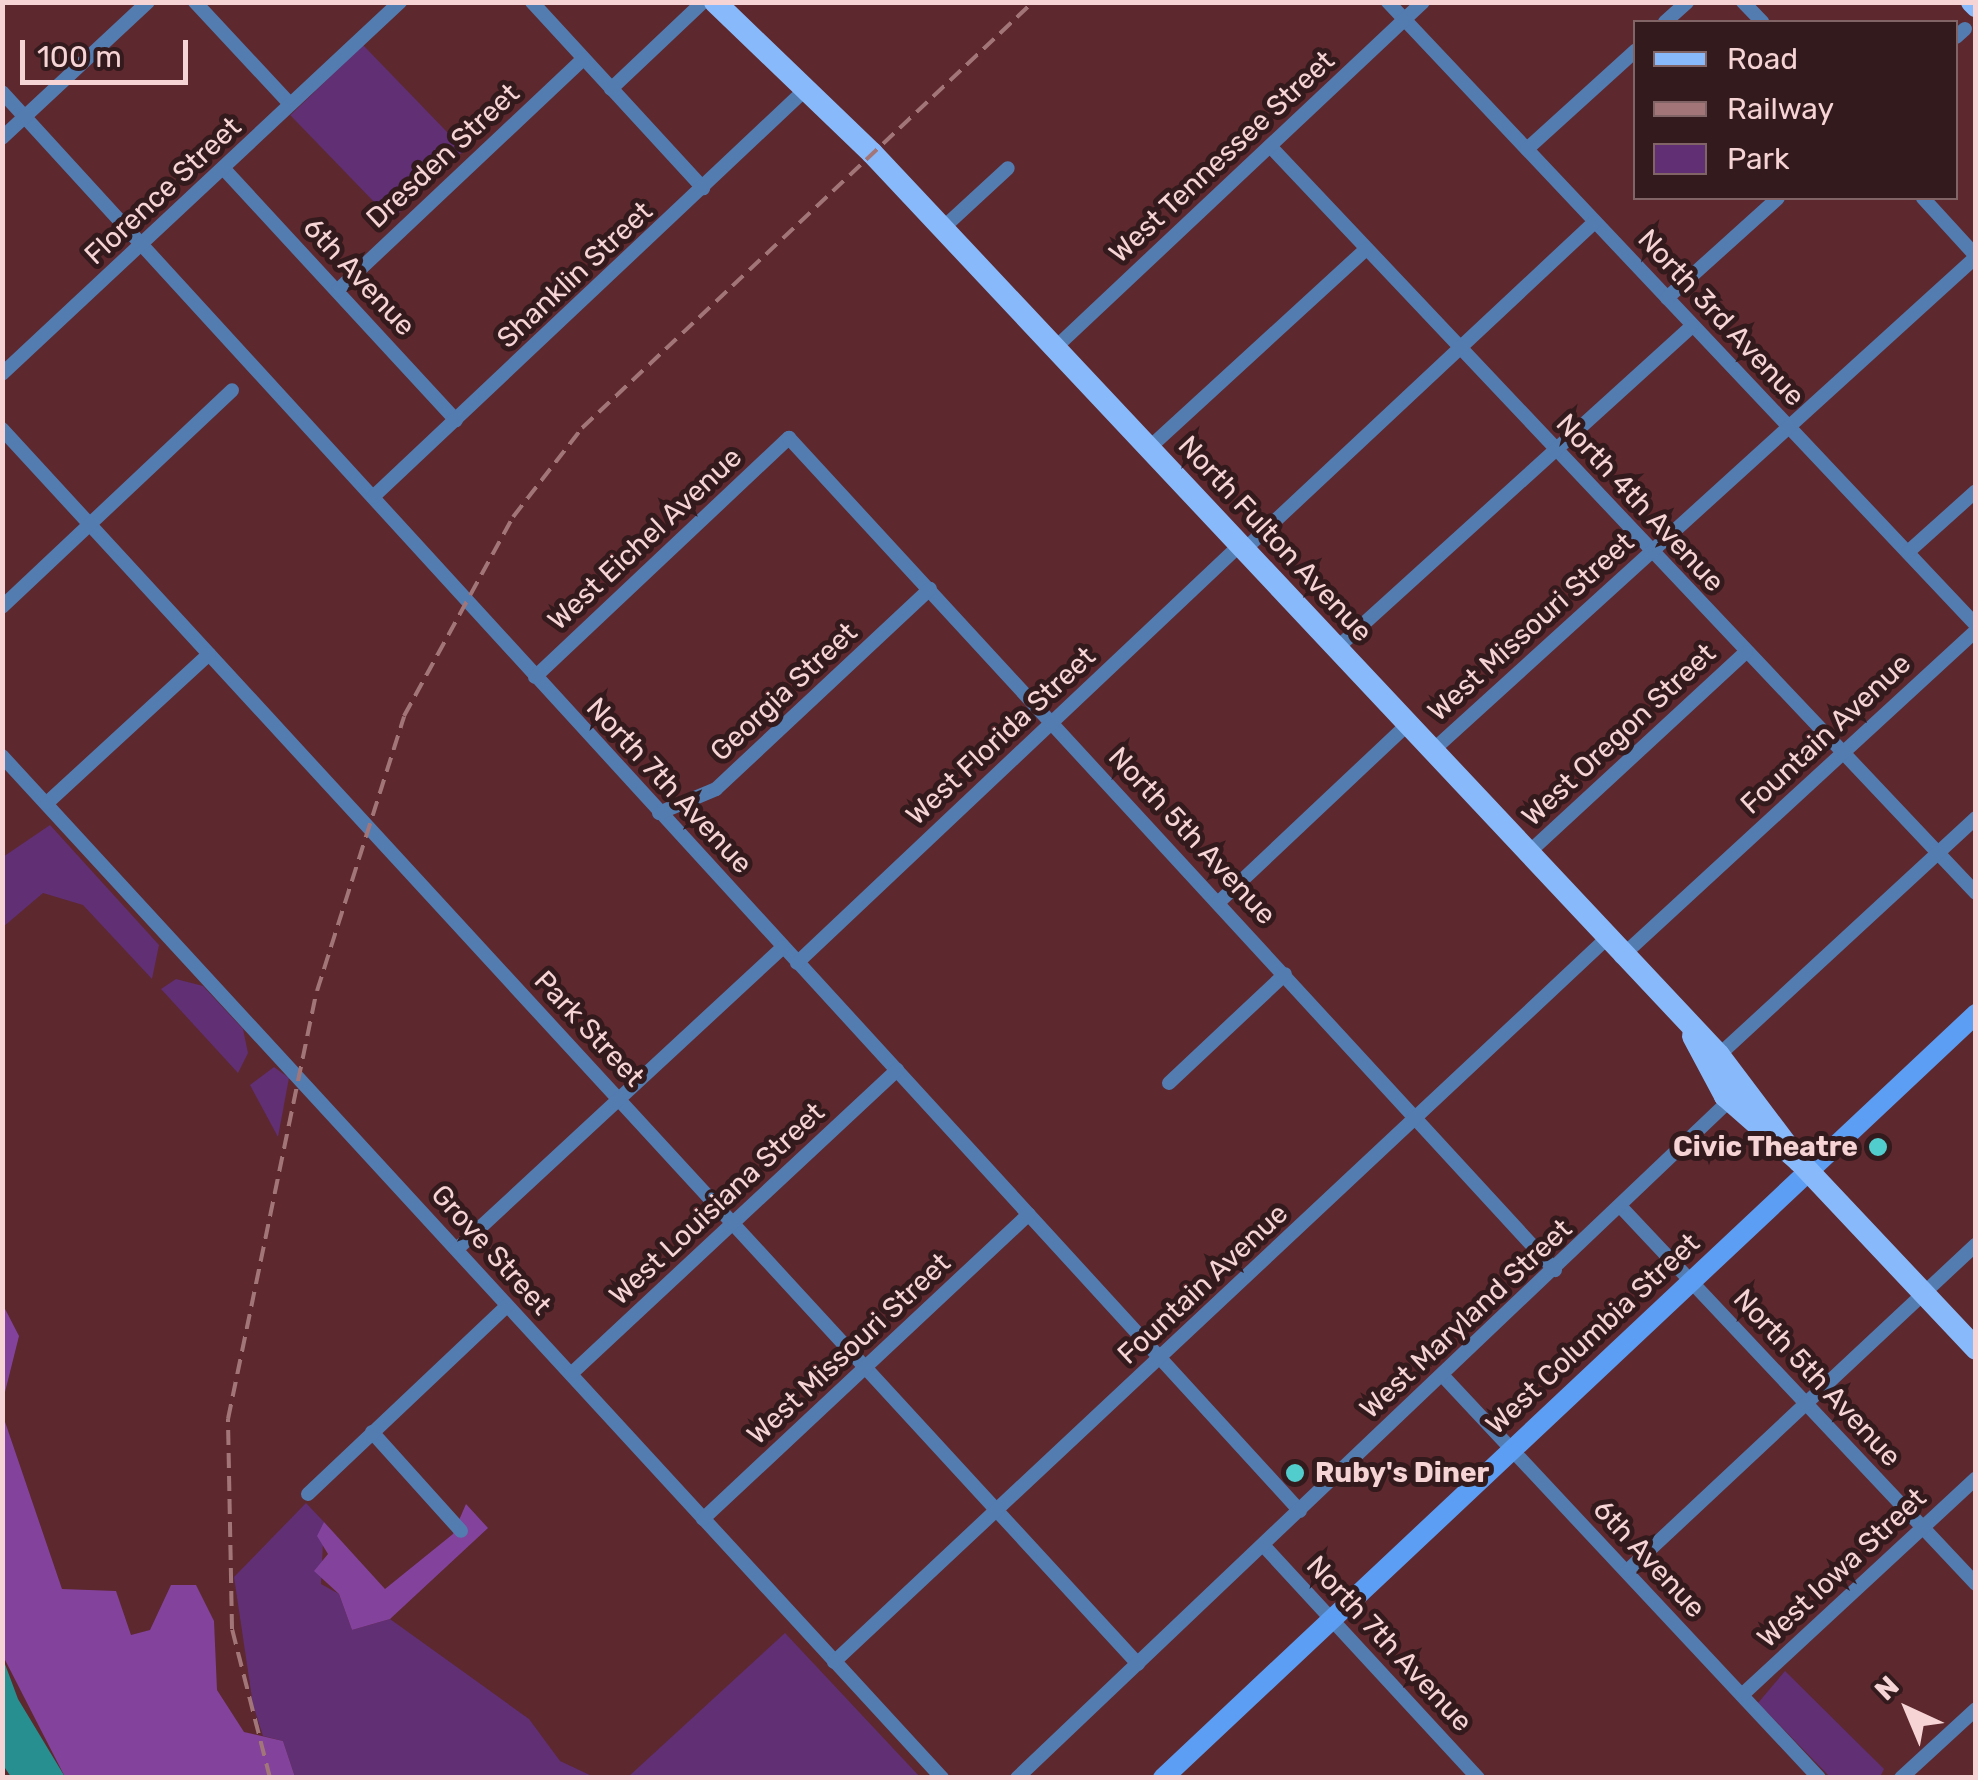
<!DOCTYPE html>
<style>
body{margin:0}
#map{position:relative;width:1978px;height:1780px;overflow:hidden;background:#5d282e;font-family:Rubik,sans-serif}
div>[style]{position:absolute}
.green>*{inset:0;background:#602f74;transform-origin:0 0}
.forest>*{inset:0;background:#83429c}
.water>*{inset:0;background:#278f8f}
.minor>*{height:14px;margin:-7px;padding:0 7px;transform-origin:7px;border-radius:7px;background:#537cb1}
.secondary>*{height:20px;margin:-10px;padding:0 10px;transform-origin:10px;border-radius:10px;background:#5c9ef3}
.primary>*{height:22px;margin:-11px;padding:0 11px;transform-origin:11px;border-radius:11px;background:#88bafb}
.rail>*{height:4px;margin-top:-2px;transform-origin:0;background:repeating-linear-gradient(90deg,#a27679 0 15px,transparent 0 23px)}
.dots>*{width:28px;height:28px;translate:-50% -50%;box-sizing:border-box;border:5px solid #331a1c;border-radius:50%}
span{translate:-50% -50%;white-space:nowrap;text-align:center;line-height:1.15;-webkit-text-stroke:10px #331a1c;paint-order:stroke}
.street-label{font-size:28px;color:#f6d3d4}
.poi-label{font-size:28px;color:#f6d3d4;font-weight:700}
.right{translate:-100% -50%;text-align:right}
.left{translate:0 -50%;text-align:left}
.frame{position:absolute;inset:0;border:5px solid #f6d3d4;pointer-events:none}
.legend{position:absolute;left:1633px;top:20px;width:325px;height:180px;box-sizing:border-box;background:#331a1c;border:2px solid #816466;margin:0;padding:12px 18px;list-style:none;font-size:30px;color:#f6d3d4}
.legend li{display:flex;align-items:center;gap:20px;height:50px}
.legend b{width:50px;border:2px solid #816466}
.north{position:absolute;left:1858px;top:1660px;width:100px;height:100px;-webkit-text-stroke:8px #331a1c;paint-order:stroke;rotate:316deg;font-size:28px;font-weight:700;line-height:40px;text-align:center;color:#f6d3d4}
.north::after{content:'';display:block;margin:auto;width:35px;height:45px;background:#f6d3d4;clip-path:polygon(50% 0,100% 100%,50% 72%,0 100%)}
.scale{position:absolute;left:20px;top:40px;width:168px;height:45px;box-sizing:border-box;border:5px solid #f6d3d4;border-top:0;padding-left:12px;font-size:30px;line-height:35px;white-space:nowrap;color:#f6d3d4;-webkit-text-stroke:8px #331a1c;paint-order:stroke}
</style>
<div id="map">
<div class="green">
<i style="left:363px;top:45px;width:146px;height:101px;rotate:46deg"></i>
<i style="clip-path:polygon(50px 825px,159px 945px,152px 979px,83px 905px,43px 893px,3px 927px,3px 857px)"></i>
<i style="clip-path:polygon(176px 979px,203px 986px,243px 1029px,248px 1053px,238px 1073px,161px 989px)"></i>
<i style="clip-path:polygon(274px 1067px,289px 1078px,278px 1137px,250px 1085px)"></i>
<i style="clip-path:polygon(306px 1503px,324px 1522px,321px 1584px,339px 1594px,352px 1630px,390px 1619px,529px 1719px,560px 1761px,594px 1777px,295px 1777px,283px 1741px,263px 1736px,253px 1705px,234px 1577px)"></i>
<i style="clip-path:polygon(785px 1633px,920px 1777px,628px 1777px)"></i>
<i style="clip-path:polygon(1785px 1671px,1884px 1769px,1880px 1777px,1830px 1777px,1758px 1703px)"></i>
</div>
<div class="forest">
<i style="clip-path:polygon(3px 1305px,19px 1336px,3px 1400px)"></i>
<i style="clip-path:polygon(2px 1413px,62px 1589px,116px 1591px,131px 1635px,150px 1630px,171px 1585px,196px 1585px,214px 1621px,217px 1690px,244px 1732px,283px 1741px,295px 1777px,65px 1777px,3px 1656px)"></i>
<i style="clip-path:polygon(466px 1504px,488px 1528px,390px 1619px,352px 1630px,339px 1594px,314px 1571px,328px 1554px,317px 1536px,324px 1522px,385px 1589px,453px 1534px)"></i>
</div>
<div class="water">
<i style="clip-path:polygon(2px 1656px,18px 1699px,65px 1777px,11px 1777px,3px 1765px)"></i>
</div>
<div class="minor">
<i style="left:195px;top:2px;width:139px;rotate:47deg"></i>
<i style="left:532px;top:2px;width:253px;rotate:47.4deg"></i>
<i style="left:1388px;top:2px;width:857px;rotate:46.66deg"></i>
<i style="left:1743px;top:2px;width:28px;rotate:46deg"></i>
<i style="left:1665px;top:22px;width:30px;rotate:-42deg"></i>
<i style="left:1956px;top:37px;width:12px;rotate:-42deg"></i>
<i style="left:611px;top:89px;width:127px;rotate:-43.4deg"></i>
<i style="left:2px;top:92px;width:1923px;rotate:47.55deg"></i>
<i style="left:2px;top:138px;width:200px;rotate:-43deg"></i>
<i style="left:1270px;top:146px;width:1028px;rotate:46.62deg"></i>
<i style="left:1527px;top:149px;width:147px;rotate:-42.2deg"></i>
<i style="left:224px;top:169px;width:342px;rotate:47.3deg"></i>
<i style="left:1923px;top:198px;width:79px;rotate:47.6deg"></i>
<i style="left:943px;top:228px;width:88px;rotate:-42.7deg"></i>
<i style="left:338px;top:290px;width:337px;rotate:-43.3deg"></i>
<i style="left:1667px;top:298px;width:149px;rotate:-42deg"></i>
<i style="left:1055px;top:348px;width:505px;rotate:-43.24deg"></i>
<i style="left:2px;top:374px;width:545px;rotate:-43.07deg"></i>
<i style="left:2px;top:429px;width:1678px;rotate:47.39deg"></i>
<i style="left:1149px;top:448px;width:294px;rotate:-42.5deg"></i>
<i style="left:373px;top:497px;width:598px;rotate:-43.31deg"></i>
<i style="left:1244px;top:550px;width:480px;rotate:-43.1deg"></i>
<i style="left:1908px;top:552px;width:91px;rotate:-41.9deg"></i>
<i style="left:2px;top:607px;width:316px;rotate:-43.3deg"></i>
<i style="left:1337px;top:648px;width:479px;rotate:-42.2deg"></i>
<i style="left:535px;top:677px;width:349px;rotate:-43.3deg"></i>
<i style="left:789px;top:438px;width:1131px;rotate:47.37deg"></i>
<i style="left:1431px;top:752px;width:736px;rotate:-42.25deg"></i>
<i style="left:2px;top:756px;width:1389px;rotate:47.39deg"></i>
<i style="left:47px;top:803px;width:220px;rotate:-42.6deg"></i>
<i style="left:659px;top:813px;width:62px;rotate:-22.8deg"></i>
<i style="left:716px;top:789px;width:293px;rotate:-43.1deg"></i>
<i style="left:1526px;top:855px;width:299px;rotate:-42.7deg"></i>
<i style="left:1219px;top:902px;width:258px;rotate:-43.3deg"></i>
<i style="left:1621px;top:957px;width:483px;rotate:-42.6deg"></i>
<i style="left:797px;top:963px;width:609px;rotate:-43.34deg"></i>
<i style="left:1719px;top:1055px;width:350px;rotate:-42.7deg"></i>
<i style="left:1169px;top:1083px;width:159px;rotate:-43.2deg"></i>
<i style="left:1621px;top:1207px;width:518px;rotate:46.72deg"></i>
<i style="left:457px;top:1249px;width:444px;rotate:-42.8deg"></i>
<i style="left:571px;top:1374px;width:446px;rotate:-43deg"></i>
<i style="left:1443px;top:1376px;width:550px;rotate:46.91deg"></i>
<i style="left:372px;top:1432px;width:133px;rotate:48deg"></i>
<i style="left:308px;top:1494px;width:274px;rotate:-43.4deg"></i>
<i style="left:703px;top:1519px;width:446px;rotate:-43.1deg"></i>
<i style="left:1263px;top:1545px;width:317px;rotate:47.3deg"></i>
<i style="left:1627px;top:1571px;width:478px;rotate:-43.1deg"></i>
<i style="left:834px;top:1662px;width:1056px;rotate:-43.12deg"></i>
<i style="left:1742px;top:1695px;width:319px;rotate:-42.8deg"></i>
<i style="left:1017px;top:1778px;width:982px;rotate:-43.56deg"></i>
<i style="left:1901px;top:1778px;width:102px;rotate:-42.6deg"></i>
</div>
<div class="secondary">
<i style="left:1163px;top:1778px;width:1116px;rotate:-43.22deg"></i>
</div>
<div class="primary">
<i style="left:715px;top:2px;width:218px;rotate:43.9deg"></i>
<i style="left:872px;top:153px;width:1237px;rotate:46.8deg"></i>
<i style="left:1719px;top:1055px;width:133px;rotate:53deg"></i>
<i style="left:1799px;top:1161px;width:258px;rotate:46.7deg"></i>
<i style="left:1972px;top:2px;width:6px;rotate:45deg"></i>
<i style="left:1693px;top:1036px;width:68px;rotate:61.9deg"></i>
<i style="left:1725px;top:1096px;width:98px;rotate:41.3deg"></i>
</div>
<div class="rail">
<i style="left:270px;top:1778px;width:154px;rotate:-104.3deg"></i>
<i style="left:232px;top:1629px;width:210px;rotate:-91.1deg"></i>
<i style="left:228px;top:1419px;width:437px;rotate:-78.3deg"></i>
<i style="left:317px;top:991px;width:288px;rotate:-72.4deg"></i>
<i style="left:404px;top:716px;width:227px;rotate:-61.3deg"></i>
<i style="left:513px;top:517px;width:113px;rotate:-52.2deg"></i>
<i style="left:582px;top:428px;width:620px;rotate:-43.37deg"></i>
</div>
<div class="dots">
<i style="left:1878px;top:1147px;background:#52cdcd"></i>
<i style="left:1295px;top:1473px;background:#52cdcd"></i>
</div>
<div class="street-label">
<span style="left:443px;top:156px;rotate:-43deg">Dresden Street</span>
<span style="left:1222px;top:157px;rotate:-43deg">West Tennessee Street</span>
<span style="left:163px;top:191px;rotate:-43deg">Florence Street</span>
<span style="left:575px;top:275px;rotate:-43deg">Shanklin Street</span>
<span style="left:359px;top:277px;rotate:47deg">6th Avenue</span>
<span style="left:1721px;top:318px;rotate:47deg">North 3rd Avenue</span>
<span style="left:1640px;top:503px;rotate:47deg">North 4th Avenue</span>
<span style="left:645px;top:539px;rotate:-43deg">West Eichel Avenue</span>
<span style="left:1275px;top:539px;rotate:47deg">North Fulton Avenue</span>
<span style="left:1531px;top:627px;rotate:-42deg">West Missouri Street</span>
<span style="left:784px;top:692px;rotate:-43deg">Georgia Street</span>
<span style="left:1826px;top:734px;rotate:-43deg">Fountain Avenue</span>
<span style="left:1619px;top:735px;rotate:-43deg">West Oregon Street</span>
<span style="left:1001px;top:736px;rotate:-43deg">West Florida Street</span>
<span style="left:669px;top:786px;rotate:47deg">North 7th Avenue</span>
<span style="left:1192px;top:836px;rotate:47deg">North 5th Avenue</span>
<span style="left:589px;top:1029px;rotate:47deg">Park Street</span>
<span style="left:717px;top:1204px;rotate:-43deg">West Louisiana Street</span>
<span style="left:491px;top:1250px;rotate:48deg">Grove Street</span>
<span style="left:1203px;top:1284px;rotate:-43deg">Fountain Avenue</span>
<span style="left:1466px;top:1319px;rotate:-43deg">West Maryland Street</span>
<span style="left:1593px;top:1334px;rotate:-43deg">West Columbia Street</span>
<span style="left:849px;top:1349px;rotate:-43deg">West Missouri Street</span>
<span style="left:1817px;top:1378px;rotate:47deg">North 5th Avenue</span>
<span style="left:1649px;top:1559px;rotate:47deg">6th Avenue</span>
<span style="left:1842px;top:1568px;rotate:-43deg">West Iowa Street</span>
<span style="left:1389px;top:1644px;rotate:47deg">North 7th Avenue</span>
</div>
<div class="poi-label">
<span class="right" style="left:1858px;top:1147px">Civic Theatre</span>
<span class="left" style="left:1315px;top:1473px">Ruby's Diner</span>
</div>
<div class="frame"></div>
<ul class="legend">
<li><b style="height:12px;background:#88bafb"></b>Road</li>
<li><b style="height:12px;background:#a27679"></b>Railway</li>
<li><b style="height:28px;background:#602f74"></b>Park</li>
</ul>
<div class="north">N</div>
<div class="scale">100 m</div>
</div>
